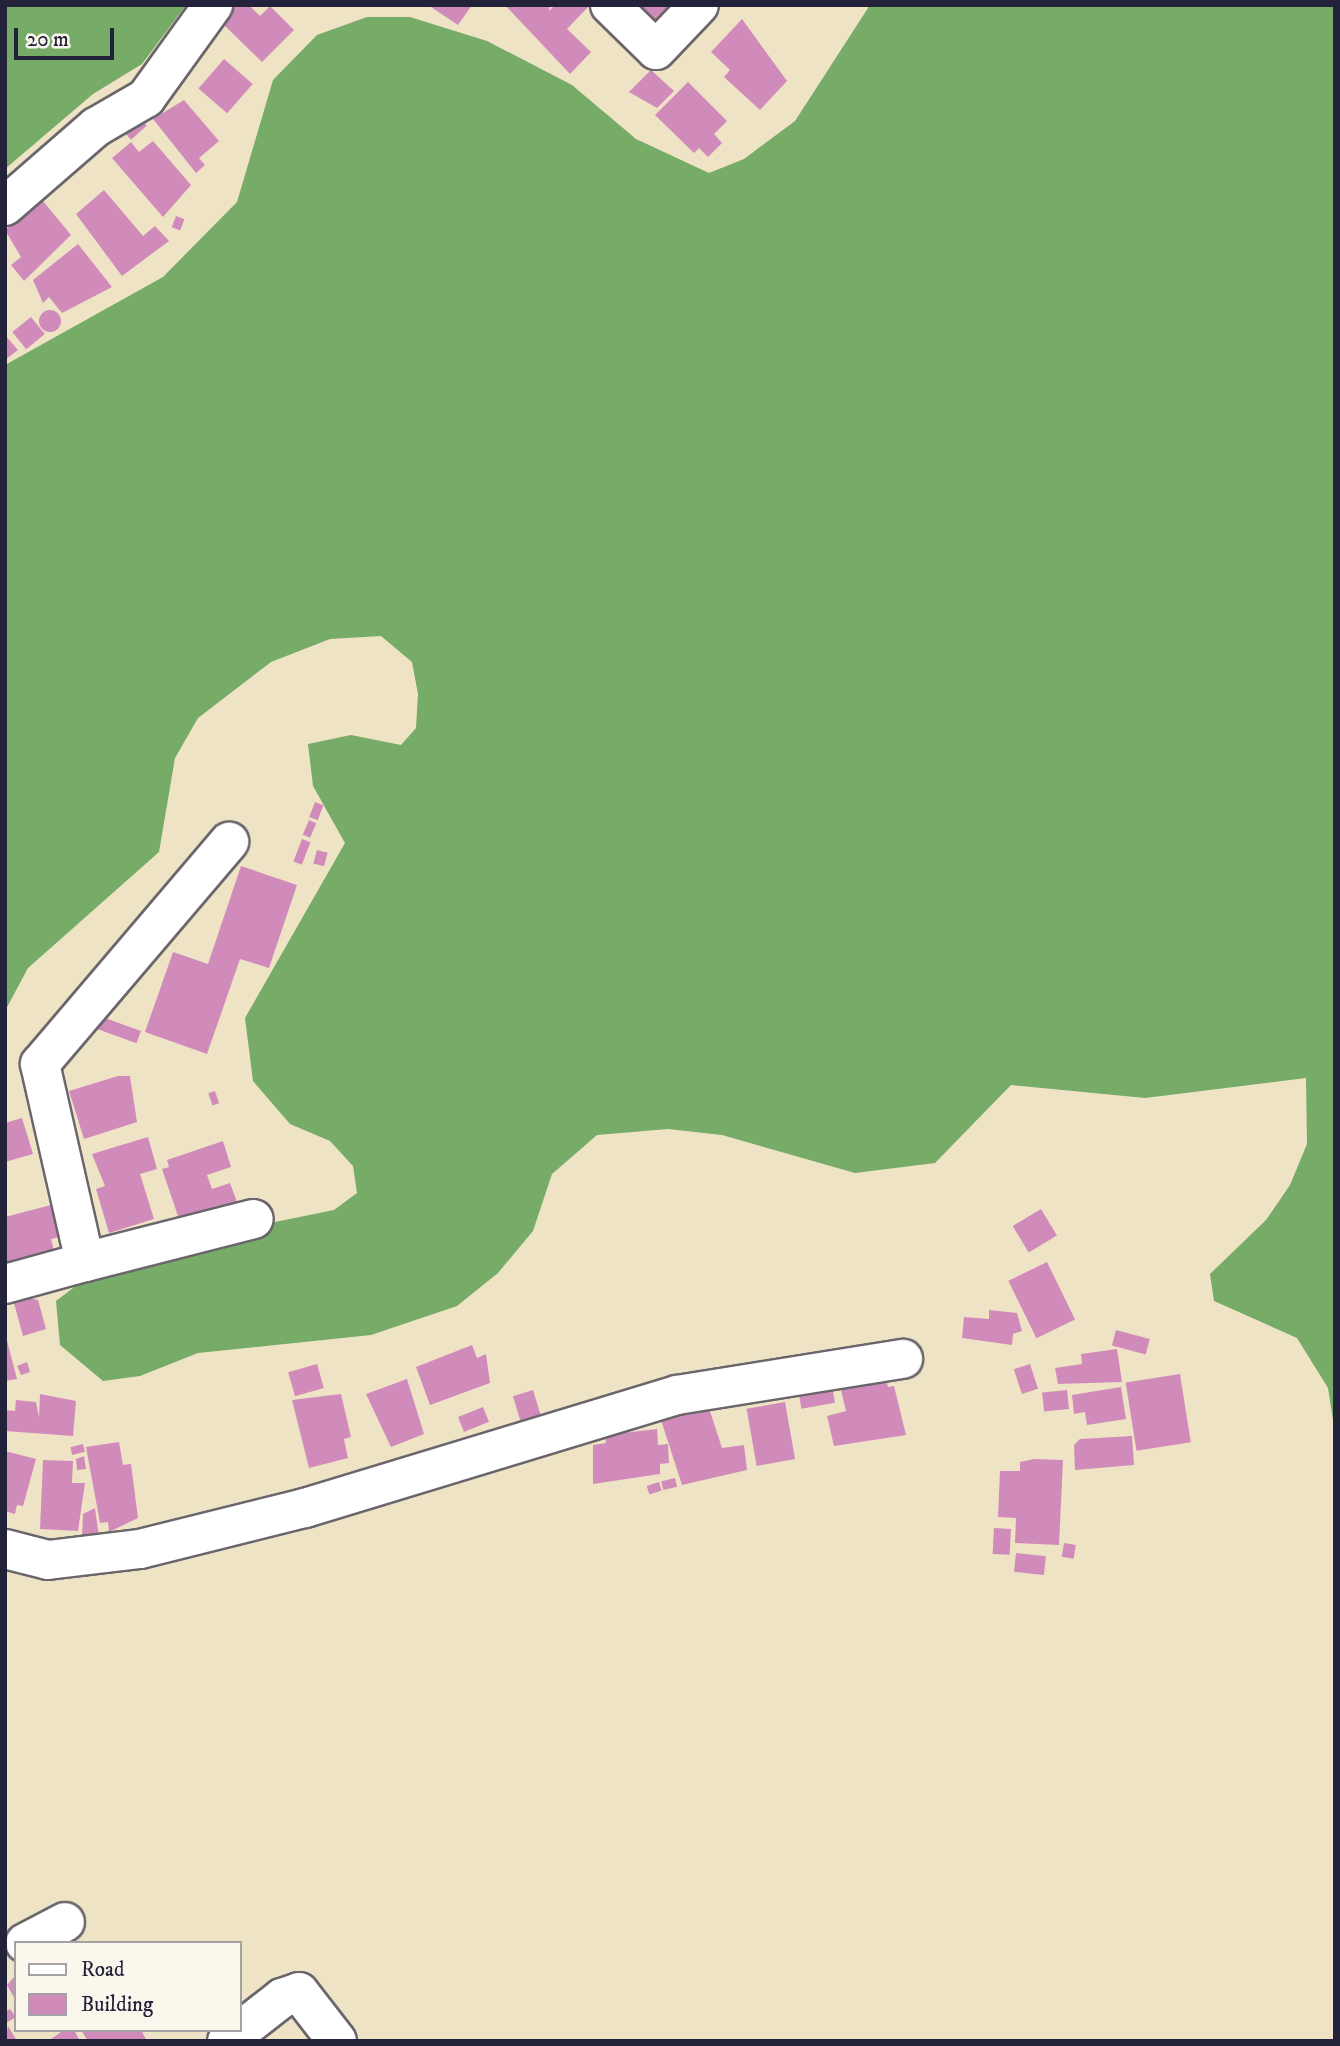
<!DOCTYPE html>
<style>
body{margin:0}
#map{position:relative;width:1340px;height:2046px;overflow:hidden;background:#efe3c5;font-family:"IM FELL DW Pica",serif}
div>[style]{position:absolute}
.forest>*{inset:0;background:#76ab68}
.building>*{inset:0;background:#d18bbb;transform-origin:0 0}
.round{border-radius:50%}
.roads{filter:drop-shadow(2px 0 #6a666b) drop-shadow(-2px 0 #6a666b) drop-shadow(0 2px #6a666b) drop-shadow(0 -2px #6a666b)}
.minor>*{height:38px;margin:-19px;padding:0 19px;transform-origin:19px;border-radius:19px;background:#fff}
span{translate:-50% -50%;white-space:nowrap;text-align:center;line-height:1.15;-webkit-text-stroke:5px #fbf7ec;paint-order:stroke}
.frame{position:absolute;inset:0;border:7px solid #22223b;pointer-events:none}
.legend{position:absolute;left:14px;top:1941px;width:228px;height:91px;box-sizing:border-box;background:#fbf7ec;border:2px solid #a4a2a5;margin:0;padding:9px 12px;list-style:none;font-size:21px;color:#22223b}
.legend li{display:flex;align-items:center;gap:14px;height:35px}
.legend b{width:35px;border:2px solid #a4a2a5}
.scale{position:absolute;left:14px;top:28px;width:100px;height:32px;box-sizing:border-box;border:4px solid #22223b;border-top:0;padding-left:9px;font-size:21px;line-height:24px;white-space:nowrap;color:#22223b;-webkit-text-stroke:5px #fbf7ec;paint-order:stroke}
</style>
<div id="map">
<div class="forest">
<i style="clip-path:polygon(5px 5px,186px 5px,142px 64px,93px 94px,5px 169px)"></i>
<i style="clip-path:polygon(870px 5px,1335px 5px,1335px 1433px,1328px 1388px,1297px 1338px,1214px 1301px,1210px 1274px,1266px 1220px,1290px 1185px,1307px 1144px,1306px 1078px,1145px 1098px,1011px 1085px,935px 1163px,855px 1173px,722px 1135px,668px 1129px,597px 1135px,552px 1174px,533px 1231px,498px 1273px,457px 1306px,371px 1335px,198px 1353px,140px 1376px,103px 1381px,60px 1345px,56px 1301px,94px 1272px,225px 1232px,334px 1210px,357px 1193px,353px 1166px,330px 1141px,290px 1124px,253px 1081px,245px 1018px,345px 843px,313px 786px,308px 744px,351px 735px,401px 745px,416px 728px,418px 694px,412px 662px,381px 636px,330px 639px,271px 662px,198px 718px,175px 758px,159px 852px,28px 968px,5px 1011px,5px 365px,163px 277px,237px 202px,273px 80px,317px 35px,367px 17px,410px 17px,487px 41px,572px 85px,636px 139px,709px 173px,744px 159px,795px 121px)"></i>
</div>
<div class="building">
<i style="clip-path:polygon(237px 5px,249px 5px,260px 16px,270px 6px,294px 30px,262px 62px,221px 22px)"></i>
<i style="clip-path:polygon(428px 5px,472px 5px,458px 25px)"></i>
<i style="clip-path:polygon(505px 5px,550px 5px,549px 11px,555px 5px,590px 5px,567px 29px,591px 52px,570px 74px)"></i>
<i style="clip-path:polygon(637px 5px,672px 5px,656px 23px)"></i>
<i style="clip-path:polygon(742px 19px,787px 81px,760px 110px,724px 77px,730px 70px,711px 52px)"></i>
<i style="left:224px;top:59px;width:38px;height:39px;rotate:41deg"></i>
<i style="clip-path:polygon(651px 70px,674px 91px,657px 108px,629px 92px)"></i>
<i style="clip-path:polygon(688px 82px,727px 121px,714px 134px,722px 143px,708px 157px,699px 148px,694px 153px,655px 115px)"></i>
<i style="clip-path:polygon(184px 100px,219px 141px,199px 158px,205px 165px,196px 173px,153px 119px)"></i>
<i style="left:138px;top:116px;width:13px;height:21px;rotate:48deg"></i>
<i style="clip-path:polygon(153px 141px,191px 185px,163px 217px,112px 158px,131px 142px,139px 152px)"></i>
<i style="clip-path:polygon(104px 190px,143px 236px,155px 226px,169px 241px,122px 276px,76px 214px)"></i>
<i style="clip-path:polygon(42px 200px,71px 235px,24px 281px,11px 265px,21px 257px,5px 230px)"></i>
<i style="left:176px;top:216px;width:9px;height:12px;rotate:21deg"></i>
<i style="clip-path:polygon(78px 244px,112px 287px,62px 313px,49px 297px,43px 303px,33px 280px)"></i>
<i class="round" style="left:39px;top:310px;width:22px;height:22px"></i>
<i style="left:31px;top:317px;width:22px;height:24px;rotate:51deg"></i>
<i style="clip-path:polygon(5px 335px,18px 350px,5px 360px)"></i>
<i style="left:315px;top:802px;width:9px;height:16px;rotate:21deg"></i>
<i style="left:309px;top:820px;width:8px;height:16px;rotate:23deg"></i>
<i style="left:302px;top:839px;width:9px;height:24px;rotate:21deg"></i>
<i style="left:317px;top:850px;width:11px;height:14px;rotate:15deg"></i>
<i style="clip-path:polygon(241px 866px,297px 885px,269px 968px,240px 959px,207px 1054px,145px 1032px,173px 952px,208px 964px)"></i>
<i style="left:94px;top:1014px;width:50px;height:13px;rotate:20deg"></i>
<i style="clip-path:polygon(118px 1076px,130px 1076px,137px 1122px,84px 1139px,69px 1091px)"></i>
<i style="left:215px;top:1091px;width:13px;height:7px;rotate:72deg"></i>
<i style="clip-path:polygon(22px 1118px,33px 1154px,5px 1162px,5px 1123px)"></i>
<i style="clip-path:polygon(148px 1137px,157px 1169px,140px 1174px,154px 1219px,109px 1233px,96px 1189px,105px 1186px,92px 1154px)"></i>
<i style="clip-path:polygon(223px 1141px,231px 1167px,207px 1175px,212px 1189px,230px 1183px,237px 1202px,179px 1219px,162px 1169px,169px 1167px,167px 1160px)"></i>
<i style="clip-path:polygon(51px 1205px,60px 1237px,51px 1239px,54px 1251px,5px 1263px,5px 1217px)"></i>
<i style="left:1041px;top:1209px;width:31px;height:33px;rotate:59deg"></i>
<i style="left:1047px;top:1262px;width:64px;height:43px;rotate:64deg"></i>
<i style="clip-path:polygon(30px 1298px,38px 1300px,46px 1329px,23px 1336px,14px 1303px)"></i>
<i style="clip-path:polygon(989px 1310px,1017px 1313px,1022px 1331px,1013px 1334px,1012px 1345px,962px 1338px,964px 1317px,989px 1319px)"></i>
<i style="left:1116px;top:1330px;width:35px;height:16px;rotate:15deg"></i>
<i style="clip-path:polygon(5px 1333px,17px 1379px,5px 1381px)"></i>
<i style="clip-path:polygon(472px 1345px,477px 1358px,486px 1354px,490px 1383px,430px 1405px,416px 1367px)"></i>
<i style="clip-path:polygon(1117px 1349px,1122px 1382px,1058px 1384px,1055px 1368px,1082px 1364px,1081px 1354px)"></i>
<i style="clip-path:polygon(27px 1362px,30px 1372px,21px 1375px,17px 1366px)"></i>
<i style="left:317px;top:1364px;width:25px;height:30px;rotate:74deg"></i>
<i style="left:1030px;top:1364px;width:26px;height:17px;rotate:72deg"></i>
<i style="left:1180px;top:1374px;width:69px;height:55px;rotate:81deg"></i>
<i style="clip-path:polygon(885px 1375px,888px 1387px,894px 1386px,906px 1435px,834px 1446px,827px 1416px,846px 1411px,840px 1386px)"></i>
<i style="clip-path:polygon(407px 1379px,424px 1434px,391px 1447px,366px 1394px)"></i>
<i style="left:832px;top:1386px;width:17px;height:34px;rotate:80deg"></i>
<i style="clip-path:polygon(1121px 1387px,1126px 1419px,1087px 1425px,1085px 1412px,1074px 1414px,1072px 1395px)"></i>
<i style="left:533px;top:1390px;width:27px;height:21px;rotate:73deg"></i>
<i style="left:1067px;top:1390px;width:19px;height:25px;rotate:84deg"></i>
<i style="clip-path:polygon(40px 1394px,76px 1401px,73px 1436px,5px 1431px,5px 1410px,15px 1411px,16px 1400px,36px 1402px,39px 1418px)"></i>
<i style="clip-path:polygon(341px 1394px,351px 1437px,344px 1439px,348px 1458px,309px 1468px,292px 1400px)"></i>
<i style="left:785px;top:1402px;width:58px;height:39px;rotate:80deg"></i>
<i style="clip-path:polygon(708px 1405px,722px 1448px,744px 1445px,747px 1470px,682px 1485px,660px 1417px)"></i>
<i style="left:483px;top:1407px;width:16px;height:27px;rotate:68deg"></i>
<i style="clip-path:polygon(657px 1429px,658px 1445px,668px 1444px,669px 1463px,660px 1464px,660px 1474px,593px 1484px,593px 1445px,606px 1443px,605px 1435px)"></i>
<i style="clip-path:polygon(1132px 1436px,1134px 1465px,1075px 1470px,1074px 1445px,1080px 1439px)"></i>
<i style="clip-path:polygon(119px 1442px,123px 1465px,131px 1464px,138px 1518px,109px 1532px,108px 1522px,100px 1523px,86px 1447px)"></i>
<i style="left:83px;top:1444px;width:8px;height:13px;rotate:76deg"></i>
<i style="clip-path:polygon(5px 1451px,36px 1459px,23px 1506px,17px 1505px,15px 1514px,5px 1511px)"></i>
<i style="clip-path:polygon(84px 1456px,86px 1469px,77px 1470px,76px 1459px)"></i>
<i style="clip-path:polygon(1034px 1459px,1063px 1460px,1059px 1545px,1015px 1543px,1016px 1518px,998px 1517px,1000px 1471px,1020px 1471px,1020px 1462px)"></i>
<i style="clip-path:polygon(43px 1460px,73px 1461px,72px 1483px,85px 1483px,78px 1531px,40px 1529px)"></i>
<i style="left:675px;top:1478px;width:9px;height:14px;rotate:77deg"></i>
<i style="left:659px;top:1482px;width:9px;height:13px;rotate:72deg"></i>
<i style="clip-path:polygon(95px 1508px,99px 1537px,82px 1537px,83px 1514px)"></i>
<i style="left:994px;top:1528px;width:17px;height:26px;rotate:3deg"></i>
<i style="left:1064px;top:1543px;width:12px;height:14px;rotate:9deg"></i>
<i style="left:1016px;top:1553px;width:30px;height:19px;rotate:6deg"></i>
<i style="clip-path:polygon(16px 1975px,16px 2001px,7px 1985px)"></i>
<i style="clip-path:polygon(10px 2009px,16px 2017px,6px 2023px,5px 2012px)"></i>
<i style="clip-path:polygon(8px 2026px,17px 2041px,5px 2041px)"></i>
<i style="clip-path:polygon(64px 2030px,74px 2030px,80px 2041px,48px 2041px)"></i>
<i style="clip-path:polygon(81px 2030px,141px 2030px,147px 2041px,88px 2041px)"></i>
</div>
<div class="roads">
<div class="minor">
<i style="left:610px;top:5px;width:64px;rotate:44.4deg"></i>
<i style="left:656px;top:50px;width:62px;rotate:-46.3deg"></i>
<i style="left:5px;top:206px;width:121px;rotate:-41deg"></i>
<i style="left:96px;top:127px;width:58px;rotate:-30.1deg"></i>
<i style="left:146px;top:98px;width:115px;rotate:-54.2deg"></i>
<i style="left:85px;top:1262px;width:174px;rotate:-14.3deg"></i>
<i style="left:5px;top:1284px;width:83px;rotate:-15.4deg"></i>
<i style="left:85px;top:1262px;width:203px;rotate:-102.8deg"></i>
<i style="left:40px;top:1064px;width:292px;rotate:-49.6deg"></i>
<i style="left:5px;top:1549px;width:44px;rotate:14.3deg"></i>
<i style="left:48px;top:1560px;width:93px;rotate:-6.8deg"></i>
<i style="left:140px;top:1549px;width:170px;rotate:-14deg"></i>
<i style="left:305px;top:1508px;width:389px;rotate:-16.9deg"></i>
<i style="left:677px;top:1395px;width:229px;rotate:-9.1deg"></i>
<i style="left:25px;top:1943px;width:45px;rotate:-27.7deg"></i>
<i style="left:227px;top:2041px;width:70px;rotate:-38deg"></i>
<i style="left:282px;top:1998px;width:18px;rotate:-19deg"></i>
<i style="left:299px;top:1992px;width:62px;rotate:52.2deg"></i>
</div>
</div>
<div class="frame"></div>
<ul class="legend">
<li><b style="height:9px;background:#fff"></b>Road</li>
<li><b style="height:19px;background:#d18bbb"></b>Building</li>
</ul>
<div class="scale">20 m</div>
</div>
